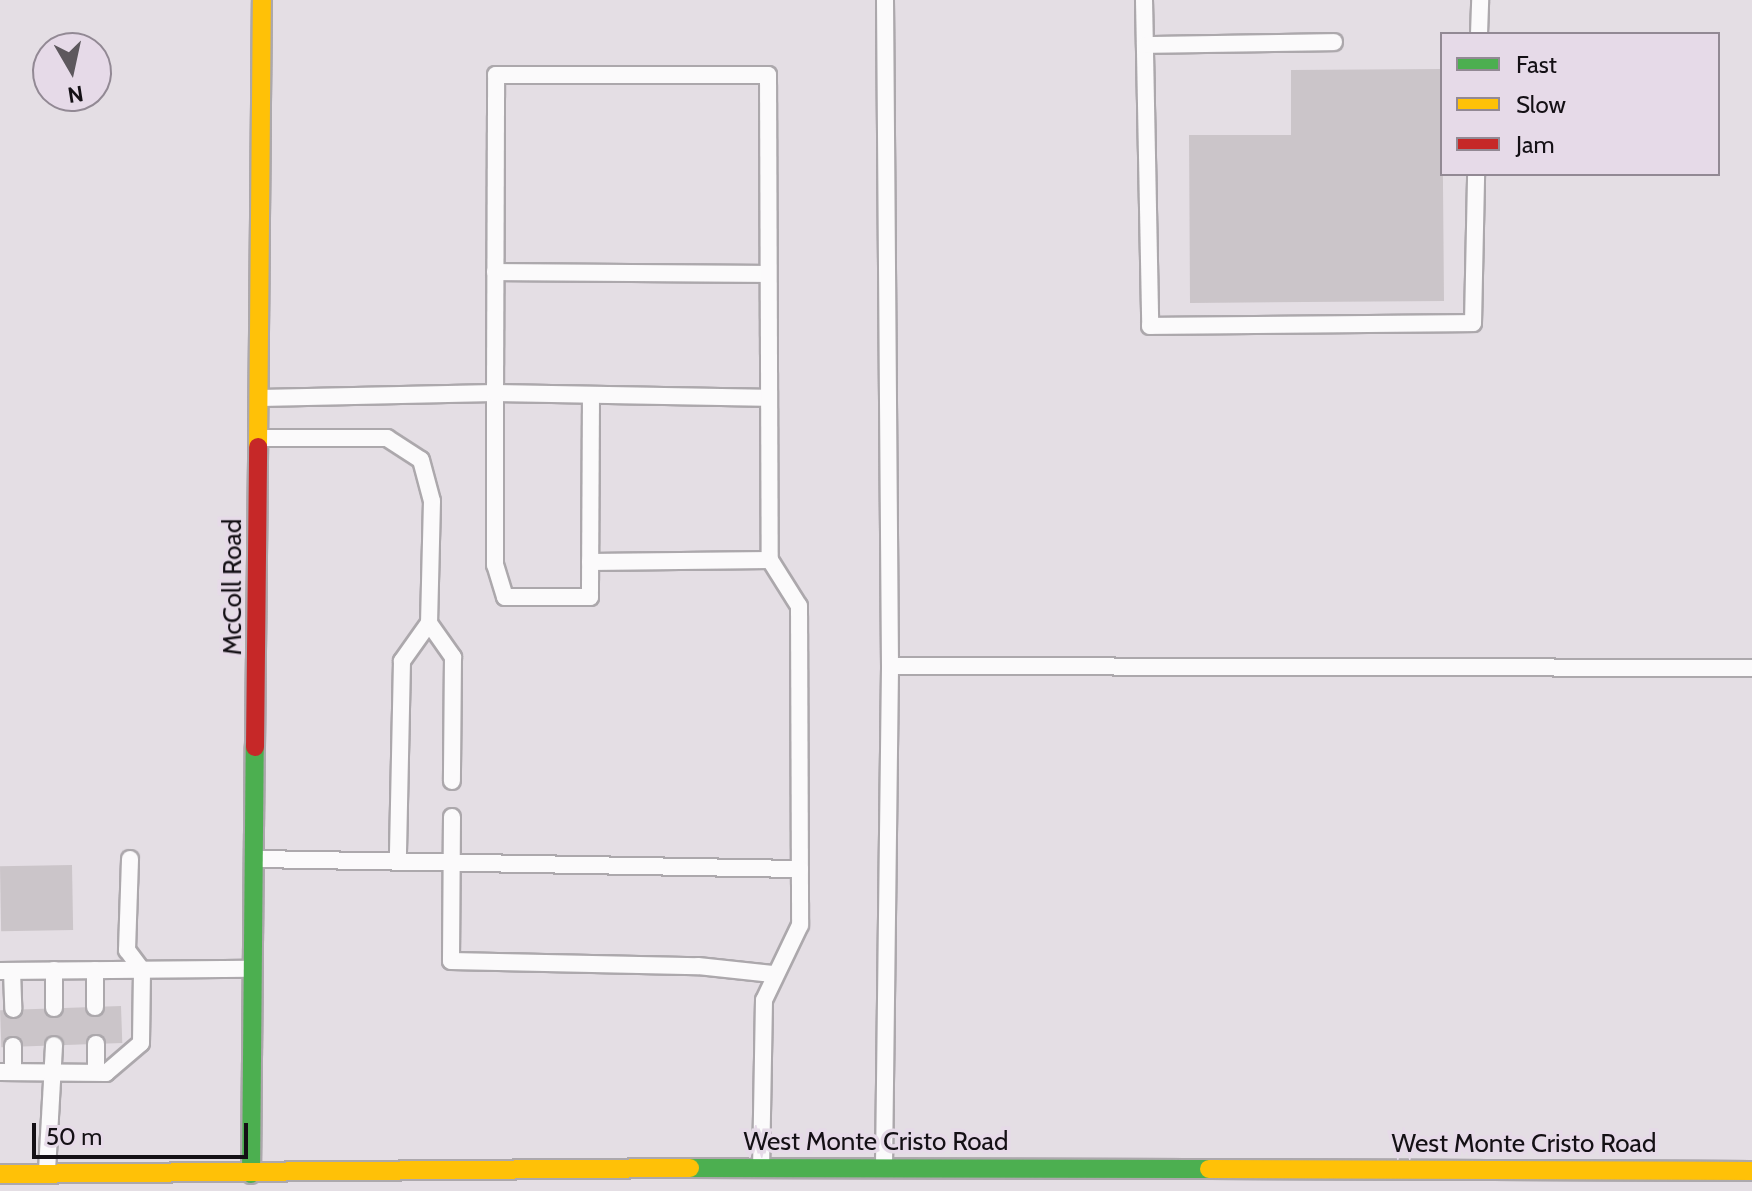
<!DOCTYPE html>
<style>
body{margin:0}
#map{position:relative;width:1752px;height:1191px;overflow:hidden;background:#e4dee4;font-family:Cabin,sans-serif}
div>[style]{position:absolute}
.building>*{inset:0;background:#cbc5c9;transform-origin:0 0}
.roads{filter:drop-shadow(2px 0 #aca8ac) drop-shadow(-2px 0 #aca8ac) drop-shadow(0 2px #aca8ac) drop-shadow(0 -2px #aca8ac)}
.lane>*{height:16px;margin:-8px;padding:0 8px;transform-origin:8px;border-radius:8px;background:#fbfafb}
.fast>*{height:18px;margin:-9px;padding:0 9px;transform-origin:9px;border-radius:9px;background:#4caf50}
.slow>*{height:18px;margin:-9px;padding:0 9px;transform-origin:9px;border-radius:9px;background:#ffc107}
.jam>*{height:18px;margin:-9px;padding:0 9px;transform-origin:9px;border-radius:9px;background:#c62828}
span{translate:-50% -50%;white-space:nowrap;text-align:center;line-height:1.15;-webkit-text-stroke:7px #e6dae8;paint-order:stroke}
.street-label{font-size:26px;color:#141015}
.legend{position:absolute;left:1440px;top:32px;width:280px;height:144px;box-sizing:border-box;background:#e6dae8;border:2px solid #928994;margin:0;padding:10px 14px;list-style:none;font-size:24px;color:#141015}
.legend li{display:flex;align-items:center;gap:16px;height:40px}
.legend b{width:40px;border:2px solid #928994}
.north{position:absolute;left:32px;top:32px;width:80px;height:80px;box-sizing:border-box;background:#e6dae8;border:2px solid #928994;border-radius:50%;rotate:171deg;font-size:22px;font-weight:700;line-height:32px;text-align:center;color:#141015}
.north::after{content:'';display:block;margin:auto;width:28px;height:36px;background:#5d585d;clip-path:polygon(50% 0,100% 100%,50% 72%,0 100%)}
.scale{position:absolute;left:32px;top:1123px;width:216px;height:36px;box-sizing:border-box;border:4px solid #141015;border-top:0;padding-left:10px;font-size:24px;line-height:28px;white-space:nowrap;color:#141015;-webkit-text-stroke:6px #e6dae8;paint-order:stroke}
</style>
<div id="map">
<div class="building">
<i style="clip-path:polygon(1442px 69px,1444px 301px,1190px 303px,1189px 135px,1291px 135px,1291px 70px)"></i>
<i style="left:72px;top:865px;width:65px;height:72px;rotate:89deg"></i>
<i style="left:121px;top:1006px;width:37px;height:121px;rotate:88deg"></i>
</div>
<div class="roads">
<div class="lane">
<i style="left:885px;top:0;width:666px;rotate:89.57deg"></i>
<i style="left:1144px;top:0;width:326px;rotate:88.9deg"></i>
<i style="left:1150px;top:326px;width:323px;rotate:-0.5deg"></i>
<i style="left:1473px;top:323px;width:149px;rotate:-88.8deg"></i>
<i style="left:1479px;top:34px;width:34px;rotate:-88deg"></i>
<i style="left:1145px;top:45px;width:189px;rotate:-0.9deg"></i>
<i style="left:495px;top:272px;width:272px;rotate:0.4deg"></i>
<i style="left:591px;top:396px;width:201px;rotate:90.3deg"></i>
<i style="left:590px;top:597px;width:85px;rotate:180deg"></i>
<i style="left:505px;top:597px;width:34px;rotate:-107deg"></i>
<i style="left:495px;top:565px;width:172px;rotate:-90deg"></i>
<i style="left:495px;top:393px;width:274px;rotate:1deg"></i>
<i style="left:260px;top:398px;width:235px;rotate:-1.2deg"></i>
<i style="left:495px;top:393px;width:318px;rotate:-89.8deg"></i>
<i style="left:496px;top:75px;width:272px"></i>
<i style="left:768px;top:75px;width:485px;rotate:89.8deg"></i>
<i style="left:770px;top:560px;width:54px;rotate:57.8deg"></i>
<i style="left:799px;top:606px;width:319px;rotate:89.8deg"></i>
<i style="left:800px;top:925px;width:83px;rotate:115.6deg"></i>
<i style="left:764px;top:1000px;width:166px;rotate:91deg"></i>
<i style="left:261px;top:438px;width:126px"></i>
<i style="left:387px;top:438px;width:40px;rotate:32.9deg"></i>
<i style="left:421px;top:460px;width:42px;rotate:75deg"></i>
<i style="left:432px;top:501px;width:122px;rotate:91.4deg"></i>
<i style="left:429px;top:623px;width:47px;rotate:125.4deg"></i>
<i style="left:402px;top:661px;width:199px;rotate:91.2deg"></i>
<i style="left:590px;top:562px;width:180px;rotate:-0.6deg"></i>
<i style="left:429px;top:623px;width:42px;rotate:54.8deg"></i>
<i style="left:453px;top:657px;width:124px;rotate:90.5deg"></i>
<i style="left:452px;top:817px;width:144px;rotate:90.4deg"></i>
<i style="left:451px;top:961px;width:247px;rotate:1.2deg"></i>
<i style="left:698px;top:966px;width:75px;rotate:6.1deg"></i>
<i style="left:257px;top:859px;width:543px;rotate:1.06deg"></i>
<i style="left:95px;top:970px;width:37px;rotate:90deg"></i>
<i style="left:0;top:971px;width:251px;rotate:-0.5deg"></i>
<i style="left:12px;top:971px;width:38px;rotate:88deg"></i>
<i style="left:54px;top:1008px;width:38px;rotate:-90deg"></i>
<i style="left:96px;top:1044px;width:28px;rotate:90deg"></i>
<i style="left:0;top:1072px;width:106px;rotate:0.5deg"></i>
<i style="left:106px;top:1073px;width:46px;rotate:-40.6deg"></i>
<i style="left:141px;top:1043px;width:73px;rotate:-89.2deg"></i>
<i style="left:142px;top:970px;width:25px;rotate:-127deg"></i>
<i style="left:127px;top:950px;width:91px;rotate:-88.1deg"></i>
<i style="left:13px;top:1072px;width:26px;rotate:-90deg"></i>
<i style="left:884px;top:1166px;width:500px;rotate:-89.31deg"></i>
<i style="left:890px;top:666px;width:862px;rotate:0.13deg"></i>
<i style="left:47px;top:1171px;width:126px;rotate:-86.8deg"></i>
</div>
<div class="fast">
<i style="left:690px;top:1168px;width:519px;rotate:0.11deg"></i>
<i style="left:251px;top:1174px;width:427px;rotate:-89.5deg"></i>
</div>
<div class="slow">
<i style="left:258px;top:447px;width:447px;rotate:-89.5deg"></i>
<i style="left:1209px;top:1169px;width:543px;rotate:0.21deg"></i>
<i style="left:0;top:1174px;width:690px;rotate:-0.5deg"></i>
</div>
<div class="jam">
<i style="left:255px;top:747px;width:300px;rotate:-89.4deg"></i>
</div>
</div>
<div class="street-label">
<span style="left:233px;top:587px;rotate:-90deg">McColl Road</span>
<span style="left:876px;top:1142px">West Monte Cristo Road</span>
<span style="left:1524px;top:1144px">West Monte Cristo Road</span>
</div>
<ul class="legend">
<li><b style="height:10px;background:#4caf50"></b>Fast</li>
<li><b style="height:10px;background:#ffc107"></b>Slow</li>
<li><b style="height:10px;background:#c62828"></b>Jam</li>
</ul>
<div class="north">N</div>
<div class="scale">50 m</div>
</div>
